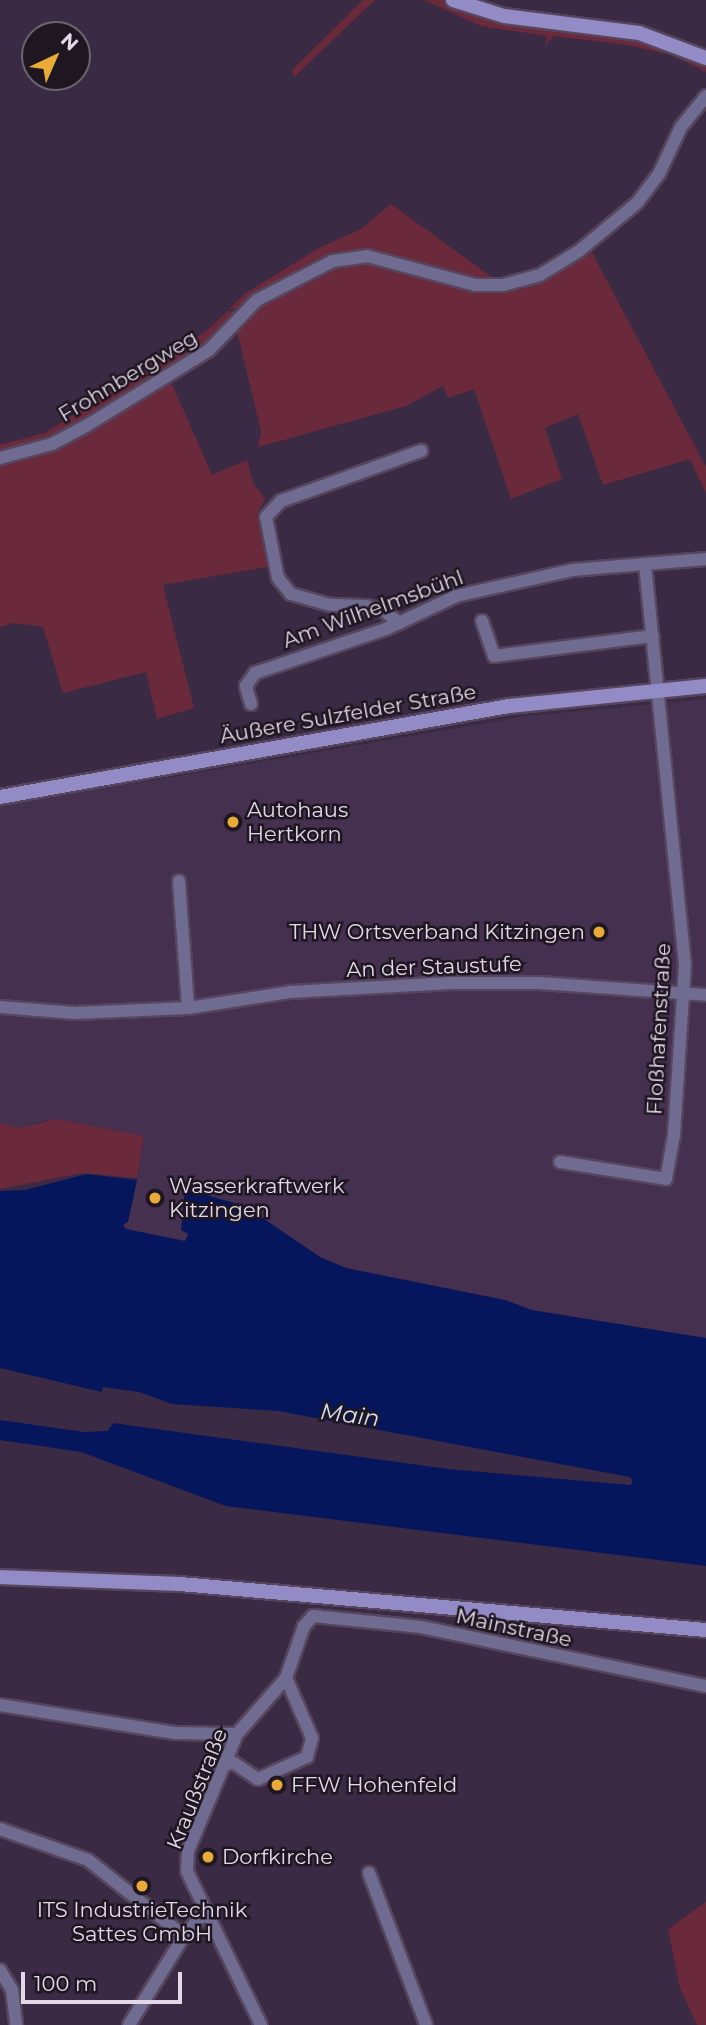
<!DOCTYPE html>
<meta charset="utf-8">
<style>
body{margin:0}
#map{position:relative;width:706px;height:2025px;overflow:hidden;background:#3b2a43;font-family:Montserrat,sans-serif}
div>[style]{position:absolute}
.built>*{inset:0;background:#463050}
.green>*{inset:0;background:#6b293c}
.water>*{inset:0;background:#06165c}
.roads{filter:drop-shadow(2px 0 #56465d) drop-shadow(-2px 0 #56465d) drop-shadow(0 2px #56465d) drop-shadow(0 -2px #56465d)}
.street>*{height:12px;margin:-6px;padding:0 6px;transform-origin:6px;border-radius:6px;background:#706b90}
.secondary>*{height:14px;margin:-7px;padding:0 7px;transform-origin:7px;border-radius:7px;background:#938bc5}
.dots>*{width:19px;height:19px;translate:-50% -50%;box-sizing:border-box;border:4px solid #1e1621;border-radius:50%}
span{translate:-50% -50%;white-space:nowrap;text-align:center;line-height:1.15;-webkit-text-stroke:5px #1e1621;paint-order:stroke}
.street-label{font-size:21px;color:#e3d8e8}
.poi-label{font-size:21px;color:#e3d8e8}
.left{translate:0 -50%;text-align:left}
.right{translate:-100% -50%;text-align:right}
.water-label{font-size:23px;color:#d5dff5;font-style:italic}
.north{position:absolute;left:21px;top:21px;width:70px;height:70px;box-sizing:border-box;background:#1e1621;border:2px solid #6d6471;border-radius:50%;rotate:44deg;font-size:19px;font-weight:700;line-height:28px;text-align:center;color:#e3d8e8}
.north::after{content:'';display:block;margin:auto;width:24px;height:32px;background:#eaaa38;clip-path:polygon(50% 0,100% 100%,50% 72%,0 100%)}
.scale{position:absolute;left:21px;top:1972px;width:161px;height:32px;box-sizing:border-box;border:4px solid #e3d8e8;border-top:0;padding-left:9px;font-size:21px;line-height:24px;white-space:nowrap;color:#e3d8e8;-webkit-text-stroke:5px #1e1621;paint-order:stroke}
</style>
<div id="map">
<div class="built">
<i style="clip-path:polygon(706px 699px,706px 1343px,544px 1316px,120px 1230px,137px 1180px,144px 1137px,48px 1120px,19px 1128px,0 1123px,0 798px,149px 781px,527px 716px)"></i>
</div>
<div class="green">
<i style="clip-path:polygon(363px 0,375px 0,294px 77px,292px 70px)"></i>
<i style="clip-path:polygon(424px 0,447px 0,648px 38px,706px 62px,706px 72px,671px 55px,628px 45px,554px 36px,545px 46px,547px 36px,481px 26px)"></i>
<i style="clip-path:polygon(391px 204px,504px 286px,588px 245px,706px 467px,706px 493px,690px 459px,603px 485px,578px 414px,545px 428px,562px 479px,511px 499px,474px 389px,448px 398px,443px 386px,406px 406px,258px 447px,261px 431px,235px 323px,243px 310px,229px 309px,246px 293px,319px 248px,361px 229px)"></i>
<i style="clip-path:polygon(228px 311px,242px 312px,216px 343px,168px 375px,212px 475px,247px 460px,253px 483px,265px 499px,257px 514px,271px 566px,163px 585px,194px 708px,157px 719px,146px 672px,63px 693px,43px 627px,13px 623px,0 627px,0 445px,45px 433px,205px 332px)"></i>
<i style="clip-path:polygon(57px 1119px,144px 1136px,137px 1178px,82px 1173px,0 1189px,0 1123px,19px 1128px)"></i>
<i style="clip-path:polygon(706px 1902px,706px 2025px,697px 2025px,680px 1988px,668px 1929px)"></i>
</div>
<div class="water">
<i style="clip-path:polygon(87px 1174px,137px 1180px,128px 1222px,123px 1225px,126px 1229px,185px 1241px,188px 1234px,181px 1230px,185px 1189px,245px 1206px,320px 1257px,346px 1268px,505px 1300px,532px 1310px,706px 1338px,706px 1566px,226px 1506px,81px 1452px,0 1440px,0 1420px,84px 1432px,108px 1431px,113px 1423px,448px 1469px,630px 1485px,633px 1482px,630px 1477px,278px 1411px,172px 1404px,139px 1392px,103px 1387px,102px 1392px,0 1368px,0 1191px,25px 1190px)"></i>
</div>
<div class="roads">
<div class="street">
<i style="left:0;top:458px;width:54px;rotate:-15.1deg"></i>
<i style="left:52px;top:444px;width:38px;rotate:-28deg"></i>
<i style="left:86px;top:426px;width:145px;rotate:-31.7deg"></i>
<i style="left:209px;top:350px;width:69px;rotate:-46.2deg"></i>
<i style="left:257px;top:300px;width:85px;rotate:-27.2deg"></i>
<i style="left:333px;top:261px;width:34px;rotate:-8deg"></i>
<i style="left:367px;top:256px;width:112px;rotate:15deg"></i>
<i style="left:475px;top:285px;width:28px"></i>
<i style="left:503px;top:285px;width:38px;rotate:-15deg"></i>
<i style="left:540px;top:275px;width:46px;rotate:-31.6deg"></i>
<i style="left:579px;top:251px;width:75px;rotate:-39.6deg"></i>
<i style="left:637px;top:203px;width:36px;rotate:-53deg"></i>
<i style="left:659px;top:174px;width:52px;rotate:-64.9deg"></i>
<i style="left:681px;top:127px;width:40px;rotate:-51deg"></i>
<i style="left:482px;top:621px;width:37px;rotate:71deg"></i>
<i style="left:494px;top:656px;width:160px;rotate:-7.2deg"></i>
<i style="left:399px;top:623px;width:21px;rotate:-141deg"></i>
<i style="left:383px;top:610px;width:18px;rotate:-167deg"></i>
<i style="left:365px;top:606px;width:35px;rotate:-178deg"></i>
<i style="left:330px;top:605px;width:41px;rotate:-164.2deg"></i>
<i style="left:291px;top:594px;width:21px;rotate:-129deg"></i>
<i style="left:278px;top:578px;width:62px;rotate:-101.1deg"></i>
<i style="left:266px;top:517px;width:22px;rotate:-47deg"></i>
<i style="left:281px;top:501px;width:149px;rotate:-19.7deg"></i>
<i style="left:251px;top:704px;width:19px;rotate:-106deg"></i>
<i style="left:246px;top:686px;width:16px;rotate:-55deg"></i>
<i style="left:255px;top:673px;width:138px;rotate:-18.6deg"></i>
<i style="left:386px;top:629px;width:77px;rotate:-25.2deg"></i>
<i style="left:456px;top:596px;width:119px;rotate:-12.6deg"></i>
<i style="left:572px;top:570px;width:134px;rotate:-4.7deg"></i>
<i style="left:179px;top:881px;width:127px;rotate:85.9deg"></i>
<i style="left:0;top:1007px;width:75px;rotate:4.6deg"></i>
<i style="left:75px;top:1013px;width:113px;rotate:-2.5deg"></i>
<i style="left:188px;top:1008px;width:103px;rotate:-8.9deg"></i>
<i style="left:290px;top:992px;width:161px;rotate:-3.2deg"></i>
<i style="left:451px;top:983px;width:89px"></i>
<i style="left:540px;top:983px;width:166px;rotate:4.1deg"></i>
<i style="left:560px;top:1162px;width:107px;rotate:9.1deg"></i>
<i style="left:666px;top:1179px;width:45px;rotate:-79.7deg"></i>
<i style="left:674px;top:1135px;width:170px;rotate:-86.3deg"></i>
<i style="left:685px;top:965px;width:401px;rotate:-95.7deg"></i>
<i style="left:0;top:1705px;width:177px;rotate:9.1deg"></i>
<i style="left:175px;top:1733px;width:62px;rotate:0.9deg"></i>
<i style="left:227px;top:1764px;width:7px;rotate:-8deg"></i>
<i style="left:234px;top:1763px;width:29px;rotate:34deg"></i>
<i style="left:258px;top:1779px;width:54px;rotate:-24.2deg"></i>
<i style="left:307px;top:1757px;width:20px;rotate:-75deg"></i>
<i style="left:312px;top:1738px;width:65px;rotate:-113.4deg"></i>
<i style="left:0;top:1829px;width:93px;rotate:19.4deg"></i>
<i style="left:88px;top:1860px;width:122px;rotate:38.4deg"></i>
<i style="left:369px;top:1873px;width:162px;rotate:69.4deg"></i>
<i style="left:0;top:1970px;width:23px;rotate:59deg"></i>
<i style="left:12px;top:1990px;width:35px;rotate:83deg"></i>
<i style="left:129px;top:2025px;width:105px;rotate:-58.3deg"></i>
<i style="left:184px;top:1936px;width:32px;rotate:-49deg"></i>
<i style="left:261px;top:2025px;width:171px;rotate:-115.7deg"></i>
<i style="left:187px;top:1871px;width:20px;rotate:-87deg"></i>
<i style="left:188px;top:1851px;width:127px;rotate:-67.3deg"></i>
<i style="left:237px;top:1734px;width:74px;rotate:-48.8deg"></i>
<i style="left:286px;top:1678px;width:55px;rotate:-70.9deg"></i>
<i style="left:304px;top:1626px;width:13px;rotate:-48deg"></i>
<i style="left:313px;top:1616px;width:109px;rotate:5.8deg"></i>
<i style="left:421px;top:1627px;width:291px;rotate:11.7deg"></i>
</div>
<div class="secondary">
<i style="left:453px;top:0;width:53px;rotate:17.4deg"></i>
<i style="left:504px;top:16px;width:136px;rotate:7.2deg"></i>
<i style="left:639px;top:33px;width:72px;rotate:20.5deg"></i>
<i style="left:0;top:797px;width:517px;rotate:-10.14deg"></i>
<i style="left:509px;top:706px;width:198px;rotate:-5.8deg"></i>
<i style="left:0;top:1577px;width:180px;rotate:2.2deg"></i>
<i style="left:180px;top:1584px;width:528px;rotate:5deg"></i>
</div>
</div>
<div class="dots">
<i style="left:233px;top:822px;background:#eaaa38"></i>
<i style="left:599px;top:932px;background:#eaaa38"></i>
<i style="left:155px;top:1198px;background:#eaaa38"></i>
<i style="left:277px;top:1785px;background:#eaaa38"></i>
<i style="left:208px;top:1857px;background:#eaaa38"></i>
<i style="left:142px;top:1886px;background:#eaaa38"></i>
</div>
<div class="street-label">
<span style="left:128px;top:376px;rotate:-31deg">Frohnbergweg</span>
<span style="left:373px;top:609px;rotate:-20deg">Am Wilhelmsbühl</span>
<span style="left:348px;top:714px;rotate:-10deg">Äußere Sulzfelder Straße</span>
<span style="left:434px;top:967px;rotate:-2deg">An der Staustufe</span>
<span style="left:659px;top:1029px;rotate:-87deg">Floßhafenstraße</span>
<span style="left:514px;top:1628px;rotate:12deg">Mainstraße</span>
<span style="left:197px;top:1789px;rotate:-68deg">Kraußstraße</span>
</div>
<div class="poi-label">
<span class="left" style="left:247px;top:822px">Autohaus<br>Hertkorn</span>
<span class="right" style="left:585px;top:932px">THW Ortsverband Kitzingen</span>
<span class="left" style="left:169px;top:1198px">Wasserkraftwerk<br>Kitzingen</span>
<span class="left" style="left:291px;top:1785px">FFW Hohenfeld</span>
<span class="left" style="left:222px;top:1857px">Dorfkirche</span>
<span style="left:142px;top:1922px">ITS IndustrieTechnik<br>Sattes GmbH</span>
</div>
<div class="water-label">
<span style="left:350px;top:1415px;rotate:7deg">Main</span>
</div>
<div class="north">N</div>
<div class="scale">100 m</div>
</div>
